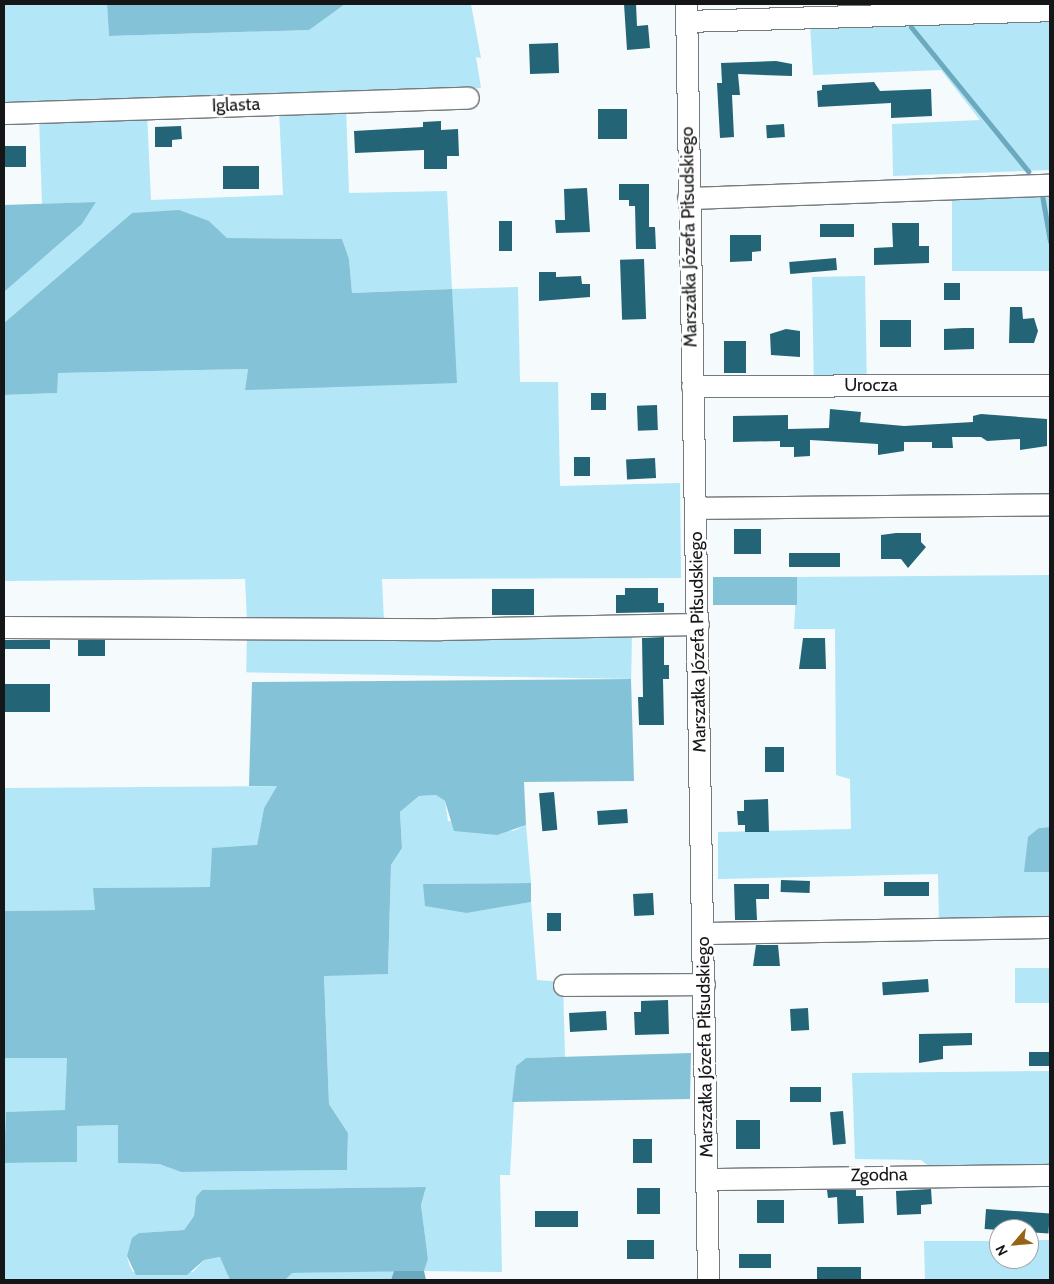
<!DOCTYPE html>
<meta charset="utf-8">
<style>
body{margin:0}
#map{position:relative;width:1054px;height:1284px;overflow:hidden;background:#f5fafc;font-family:Cabin,sans-serif}
div>[style]{position:absolute}
.green>*{inset:0;background:#b3e6f7;transform-origin:0 0}
.forest>*{inset:0;background:#84c2d7;transform-origin:0 0}
.water>*{inset:0;background:#6ba9be}
.stream>*{height:5px;margin:-2.5px;padding:0 2.5px;transform-origin:2.5px;border-radius:2.5px;background:#6ba9be}
.building>*{inset:0;background:#246477;transform-origin:0 0}
.roads{filter:drop-shadow(1px 0 #757a7c) drop-shadow(-1px 0 #757a7c) drop-shadow(0 1px #757a7c) drop-shadow(0 -1px #757a7c)}
.minor>*{height:21px;margin:-10.5px;padding:0 10.5px;transform-origin:10.5px;border-radius:10.5px;background:#fff}
span{translate:-50% -50%;white-space:nowrap;text-align:center;line-height:1.15;-webkit-text-stroke:5px #fff;paint-order:stroke}
.street-label{font-size:18px;color:#141617}
.frame{position:absolute;inset:0;border:5px solid #141617;pointer-events:none}
.north{position:absolute;left:989px;top:1219px;width:50px;height:50px;box-sizing:border-box;background:#fff;border:1px solid #a1a2a2;border-radius:50%;rotate:243deg;font-size:14px;font-weight:700;line-height:20px;text-align:center;color:#141617}
.north::after{content:'';display:block;margin:auto;width:18px;height:22px;background:#966317;clip-path:polygon(50% 0,100% 100%,50% 72%,0 100%)}
</style>
<div id="map">
<div class="green">
<i style="clip-path:polygon(4px 4px,107px 4px,109px 36px,308px 30px,345px 4px,471px 4px,481px 58px,476px 57px,481px 88px,4px 105px)"></i>
<i style="clip-path:polygon(1050px 15px,1050px 170px,893px 176px,892px 124px,980px 120px,941px 70px,813px 75px,810px 23px)"></i>
<i style="clip-path:polygon(346px 107px,349px 193px,447px 191px,452px 289px,518px 287px,520px 382px,558px 382px,560px 486px,680px 483px,681px 578px,382px 579px,384px 622px,247px 620px,245px 579px,4px 581px,4px 395px,57px 393px,57px 373px,248px 369px,245px 390px,451px 289px,352px 293px,349px 259px,342px 239px,227px 238px,209px 221px,132px 213px,4px 323px,4px 292px,82px 224px,96px 202px,42px 204px,39px 118px,147px 113px,151px 200px,283px 195px,279px 110px)"></i>
<i style="left:1050px;top:194px;width:77px;height:98px;rotate:90deg"></i>
<i style="left:865px;top:276px;width:99px;height:53px;rotate:89deg"></i>
<i style="clip-path:polygon(1050px 575px,1050px 827px,1039px 828px,1025px 872px,1050px 872px,1050px 920px,939px 923px,938px 874px,718px 879px,718px 832px,851px 829px,850px 779px,836px 775px,835px 629px,794px 629px,797px 577px)"></i>
<i style="left:632px;top:631px;width:48px;height:385px;rotate:91deg"></i>
<i style="clip-path:polygon(277px 786px,264px 808px,257px 845px,211px 887px,94px 888px,96px 910px,4px 911px,4px 788px)"></i>
<i style="clip-path:polygon(436px 795px,445px 801px,448px 821px,513px 831px,526px 825px,531px 883px,423px 884px,467px 913px,531px 902px,537px 980px,563px 982px,565px 1057px,526px 1058px,516px 1066px,510px 1175px,500px 1175px,502px 1272px,424px 1271px,428px 1259px,421px 1205px,426px 1187px,202px 1190px,196px 1197px,194px 1216px,184px 1230px,139px 1233px,127px 1256px,129px 1264px,133px 1272px,193px 1272px,204px 1260px,221px 1257px,230px 1280px,4px 1280px,4px 1058px,67px 1057px,66px 1111px,6px 1112px,5px 1163px,77px 1162px,77px 1126px,118px 1125px,118px 1163px,159px 1164px,181px 1172px,347px 1170px,348px 1133px,329px 1104px,324px 975px,388px 974px,391px 865px,402px 848px,400px 812px,419px 796px)"></i>
<i style="left:1015px;top:968px;width:35px;height:35px"></i>
<i style="clip-path:polygon(1050px 1071px,1050px 1167px,931px 1168px,921px 1160px,855px 1159px,852px 1073px)"></i>
<i style="clip-path:polygon(1029px 1240px,1050px 1240px,1050px 1280px,925px 1280px,924px 1241px,999px 1241px,999px 1259px,1029px 1259px)"></i>
<i style="clip-path:polygon(394px 1271px,391px 1280px,285px 1280px,291px 1273px)"></i>
</div>
<div class="forest">
<i style="clip-path:polygon(107px 4px,345px 4px,309px 30px,109px 36px)"></i>
<i style="clip-path:polygon(96px 202px,82px 224px,4px 292px,4px 205px)"></i>
<i style="clip-path:polygon(179px 210px,209px 221px,227px 238px,342px 239px,349px 259px,352px 293px,452px 289px,457px 383px,245px 390px,248px 369px,58px 373px,57px 393px,4px 395px,4px 323px,132px 213px)"></i>
<i style="left:713px;top:577px;width:84px;height:28px"></i>
<i style="clip-path:polygon(631px 679px,634px 781px,524px 782px,526px 825px,497px 835px,454px 831px,445px 801px,436px 795px,419px 796px,400px 812px,402px 848px,391px 865px,388px 974px,324px 976px,329px 1104px,348px 1133px,347px 1170px,181px 1172px,159px 1164px,118px 1163px,118px 1125px,77px 1126px,77px 1162px,4px 1163px,6px 1112px,65px 1110px,67px 1058px,4px 1058px,4px 911px,95px 910px,93px 888px,210px 887px,212px 848px,257px 845px,264px 808px,277px 786px,249px 786px,252px 682px)"></i>
<i style="clip-path:polygon(1050px 827px,1050px 872px,1024px 872px,1028px 837px,1039px 828px)"></i>
<i style="clip-path:polygon(531px 883px,531px 902px,467px 913px,425px 906px,423px 884px)"></i>
<i style="clip-path:polygon(691px 1053px,690px 1099px,512px 1102px,516px 1066px,526px 1058px)"></i>
<i style="clip-path:polygon(426px 1187px,421px 1205px,428px 1259px,424px 1271px,292px 1273px,285px 1280px,230px 1280px,220px 1257px,204px 1260px,187px 1275px,136px 1275px,127px 1256px,132px 1238px,139px 1233px,184px 1230px,194px 1216px,196px 1197px,202px 1190px)"></i>
</div>
<div class="water">
<i style="clip-path:polygon(394px 1271px,424px 1271px,426px 1280px,391px 1280px)"></i>
</div>
<div class="stream">
<i style="left:911px;top:27px;width:186px;rotate:50.9deg"></i>
<i style="left:1042px;top:195px;width:47px;rotate:80.1deg"></i>
</div>
<div class="building">
<i style="clip-path:polygon(624px 4px,636px 4px,637px 26px,648px 25px,650px 48px,627px 50px)"></i>
<i style="left:558px;top:43px;width:30px;height:29px;rotate:88deg"></i>
<i style="clip-path:polygon(776px 61px,792px 64px,792px 76px,738px 74px,740px 95px,732px 95px,734px 137px,720px 138px,717px 83px,722px 83px,721px 63px)"></i>
<i style="clip-path:polygon(874px 82px,880px 91px,931px 89px,932px 116px,891px 118px,891px 103px,818px 107px,817px 91px,822px 90px,822px 85px)"></i>
<i style="left:627px;top:109px;width:30px;height:29px;rotate:90deg"></i>
<i style="clip-path:polygon(441px 121px,441px 130px,458px 129px,459px 156px,447px 156px,447px 169px,424px 169px,424px 150px,355px 153px,354px 131px,423px 127px,423px 122px)"></i>
<i style="left:784px;top:124px;width:13px;height:18px;rotate:86deg"></i>
<i style="clip-path:polygon(181px 126px,182px 139px,172px 140px,172px 147px,155px 147px,155px 127px)"></i>
<i style="left:4px;top:146px;width:22px;height:21px"></i>
<i style="left:259px;top:166px;width:23px;height:36px;rotate:90deg"></i>
<i style="clip-path:polygon(619px 184px,649px 184px,649px 227px,655px 227px,656px 249px,636px 249px,635px 206px,629px 206px,629px 200px,619px 200px)"></i>
<i style="clip-path:polygon(587px 188px,590px 232px,556px 233px,555px 220px,565px 220px,564px 189px)"></i>
<i style="left:499px;top:221px;width:13px;height:30px"></i>
<i style="clip-path:polygon(892px 223px,919px 223px,919px 246px,929px 246px,929px 263px,874px 265px,874px 248px,893px 247px)"></i>
<i style="left:854px;top:224px;width:13px;height:34px;rotate:90deg"></i>
<i style="clip-path:polygon(730px 235px,761px 235px,761px 251px,752px 252px,752px 261px,730px 262px)"></i>
<i style="left:836px;top:258px;width:12px;height:47px;rotate:85deg"></i>
<i style="left:644px;top:259px;width:60px;height:24px;rotate:88deg"></i>
<i style="clip-path:polygon(539px 272px,556px 272px,556px 277px,581px 276px,582px 284px,590px 284px,590px 297px,539px 301px)"></i>
<i style="left:960px;top:283px;width:17px;height:16px;rotate:90deg"></i>
<i style="clip-path:polygon(1010px 307px,1022px 307px,1023px 319px,1034px 318px,1038px 331px,1034px 343px,1009px 343px)"></i>
<i style="left:880px;top:320px;width:31px;height:27px"></i>
<i style="clip-path:polygon(963px 328px,974px 328px,974px 349px,944px 350px,944px 329px)"></i>
<i style="clip-path:polygon(786px 329px,800px 331px,800px 357px,771px 355px,770px 334px)"></i>
<i style="left:746px;top:341px;width:32px;height:22px;rotate:90deg"></i>
<i style="left:591px;top:393px;width:15px;height:17px"></i>
<i style="left:657px;top:405px;width:25px;height:20px;rotate:88deg"></i>
<i style="clip-path:polygon(830px 409px,861px 412px,860px 422px,904px 426px,973px 422px,973px 416px,981px 414px,1047px 419px,1047px 446px,1020px 450px,1020px 439px,987px 441px,981px 437px,952px 437px,953px 448px,932px 448px,932px 442px,904px 442px,904px 451px,878px 455px,878px 444px,810px 440px,810px 456px,794px 457px,794px 447px,780px 447px,780px 441px,733px 442px,733px 416px,788px 415px,788px 429px,829px 428px)"></i>
<i style="left:574px;top:457px;width:16px;height:19px"></i>
<i style="left:655px;top:458px;width:20px;height:29px;rotate:87deg"></i>
<i style="left:761px;top:529px;width:25px;height:27px;rotate:90deg"></i>
<i style="clip-path:polygon(896px 533px,921px 533px,921px 542px,926px 547px,908px 568px,901px 559px,881px 559px,881px 535px)"></i>
<i style="left:789px;top:553px;width:51px;height:14px"></i>
<i style="clip-path:polygon(625px 588px,658px 588px,658px 603px,664px 603px,664px 612px,616px 613px,616px 595px,625px 595px)"></i>
<i style="left:492px;top:589px;width:42px;height:26px"></i>
<i style="clip-path:polygon(664px 637px,664px 665px,669px 665px,669px 679px,663px 679px,664px 725px,639px 725px,638px 697px,643px 697px,642px 638px)"></i>
<i style="clip-path:polygon(803px 638px,825px 638px,826px 669px,799px 669px)"></i>
<i style="left:4px;top:640px;width:46px;height:9px"></i>
<i style="left:78px;top:640px;width:27px;height:16px"></i>
<i style="left:4px;top:684px;width:46px;height:28px"></i>
<i style="left:784px;top:747px;width:25px;height:19px;rotate:90deg"></i>
<i style="left:554px;top:792px;width:38px;height:15px;rotate:85deg"></i>
<i style="clip-path:polygon(768px 799px,769px 832px,745px 832px,745px 825px,738px 825px,737px 811px,744px 811px,744px 800px)"></i>
<i style="left:627px;top:809px;width:14px;height:30px;rotate:86deg"></i>
<i style="left:781px;top:880px;width:29px;height:12px;rotate:2deg"></i>
<i style="left:884px;top:882px;width:45px;height:14px"></i>
<i style="clip-path:polygon(734px 884px,769px 884px,769px 899px,756px 899px,757px 920px,735px 920px)"></i>
<i style="left:653px;top:893px;width:22px;height:20px;rotate:87deg"></i>
<i style="left:561px;top:913px;width:18px;height:14px;rotate:90deg"></i>
<i style="clip-path:polygon(756px 945px,778px 945px,780px 966px,753px 966px)"></i>
<i style="left:928px;top:979px;width:13px;height:46px;rotate:86deg"></i>
<i style="clip-path:polygon(668px 1000px,669px 1034px,635px 1035px,634px 1012px,641px 1012px,641px 1001px)"></i>
<i style="left:808px;top:1008px;width:22px;height:18px;rotate:87deg"></i>
<i style="left:606px;top:1011px;width:19px;height:37px;rotate:87deg"></i>
<i style="clip-path:polygon(972px 1033px,972px 1045px,943px 1046px,943px 1059px,919px 1063px,919px 1034px)"></i>
<i style="left:1029px;top:1052px;width:21px;height:14px"></i>
<i style="left:790px;top:1087px;width:31px;height:15px"></i>
<i style="left:843px;top:1111px;width:33px;height:13px;rotate:85deg"></i>
<i style="left:760px;top:1120px;width:29px;height:24px;rotate:90deg"></i>
<i style="left:633px;top:1139px;width:19px;height:24px"></i>
<i style="left:637px;top:1188px;width:23px;height:26px"></i>
<i style="clip-path:polygon(931px 1189px,932px 1204px,921px 1205px,921px 1214px,897px 1215px,896px 1191px)"></i>
<i style="clip-path:polygon(827px 1190px,856px 1190px,856px 1196px,863px 1196px,864px 1223px,838px 1224px,837px 1197px,828px 1198px)"></i>
<i style="left:757px;top:1200px;width:27px;height:23px"></i>
<i style="left:986px;top:1209px;width:64px;height:20px;rotate:4deg"></i>
<i style="left:535px;top:1211px;width:43px;height:16px"></i>
<i style="left:627px;top:1240px;width:27px;height:19px"></i>
<i style="left:739px;top:1254px;width:32px;height:14px"></i>
<i style="left:861px;top:1267px;width:12px;height:44px;rotate:90deg"></i>
</div>
<div class="roads">
<div class="minor">
<i style="left:686px;top:4px;width:1276px;rotate:89.01deg"></i>
<i style="left:686px;top:21px;width:364px;rotate:-1.7deg"></i>
<i style="left:4px;top:113px;width:464px;rotate:-1.9deg"></i>
<i style="left:688px;top:198px;width:362px;rotate:-2.1deg"></i>
<i style="left:692px;top:386px;width:358px;rotate:-0.2deg"></i>
<i style="left:696px;top:508px;width:354px;rotate:-0.6deg"></i>
<i style="left:4px;top:627px;width:436px;rotate:0.3deg"></i>
<i style="left:440px;top:629px;width:258px;rotate:-1.1deg"></i>
<i style="left:703px;top:933px;width:347px;rotate:-1deg"></i>
<i style="left:564px;top:985px;width:140px;rotate:-0.4deg"></i>
<i style="left:707px;top:1179px;width:343px;rotate:-0.7deg"></i>
</div>
</div>
<div class="street-label">
<span style="left:236px;top:105px;rotate:-2deg">Iglasta</span>
<span style="left:689px;top:237px;rotate:-91deg">Marszałka Józefa Piłsudskiego</span>
<span style="left:871px;top:385px">Urocza</span>
<span style="left:698px;top:642px;rotate:-91deg">Marszałka Józefa Piłsudskiego</span>
<span style="left:705px;top:1047px;rotate:-91deg">Marszałka Józefa Piłsudskiego</span>
<span style="left:879px;top:1175px;rotate:-1deg">Zgodna</span>
</div>
<div class="frame"></div>
<div class="north">N</div>
</div>
